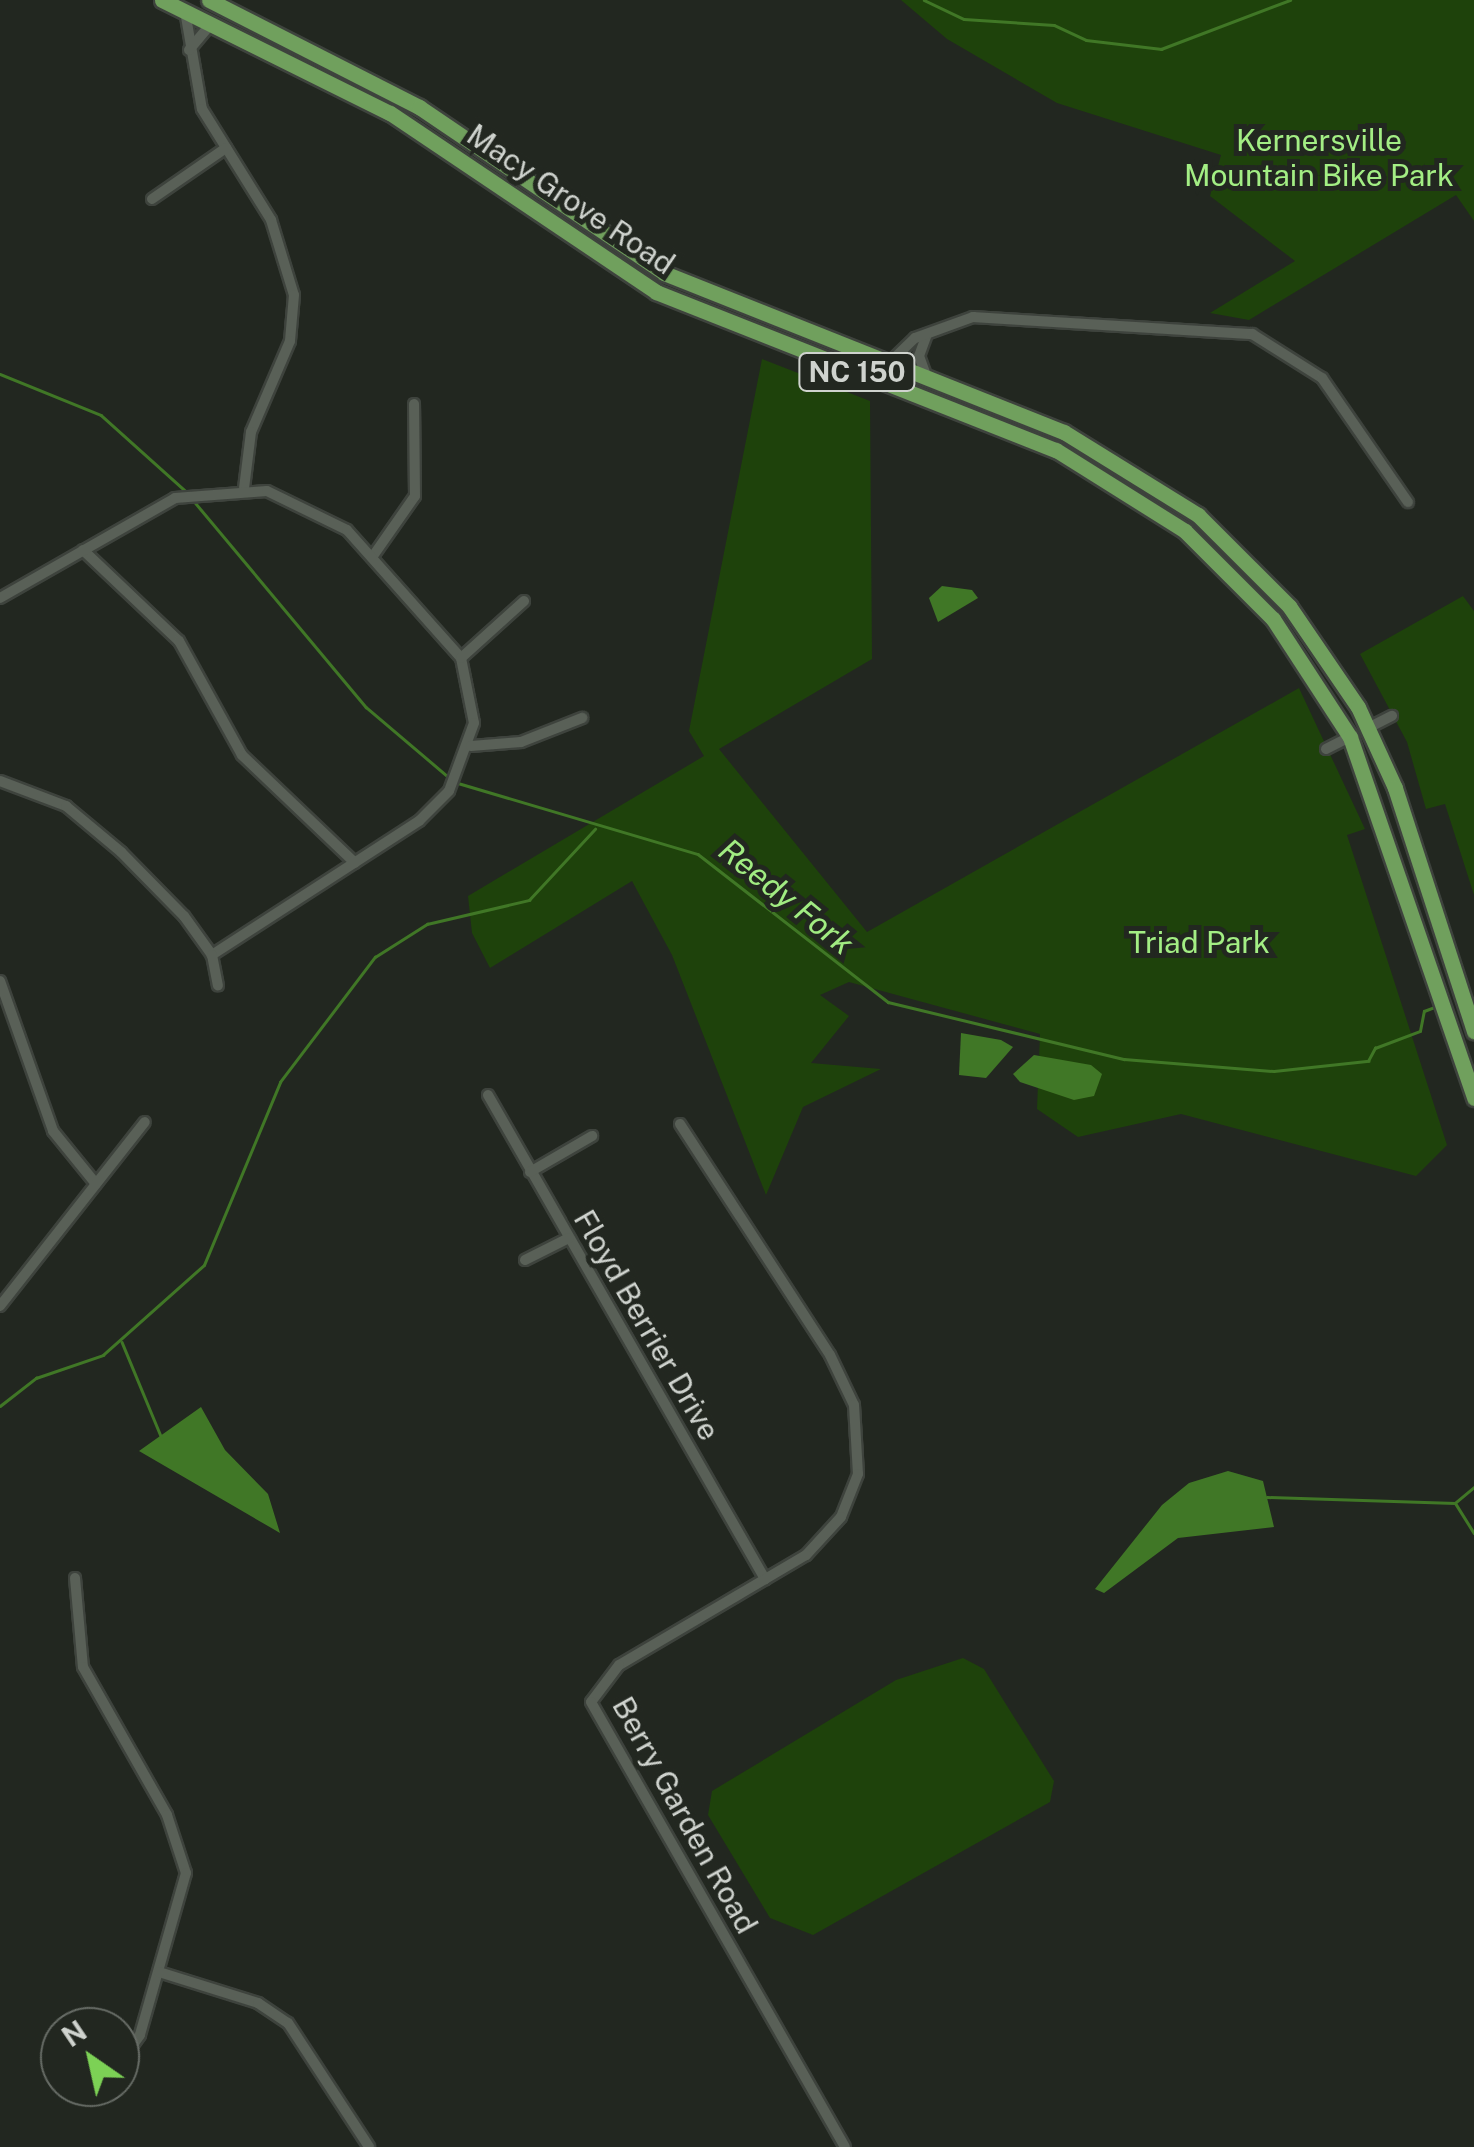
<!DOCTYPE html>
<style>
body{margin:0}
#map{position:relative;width:1474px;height:2147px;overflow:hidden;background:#222720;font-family:"Public Sans",sans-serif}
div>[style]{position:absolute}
.green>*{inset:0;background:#1e420b}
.water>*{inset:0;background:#407726}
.stream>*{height:2.5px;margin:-1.25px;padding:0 1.25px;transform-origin:1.25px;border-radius:1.25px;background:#407726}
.roads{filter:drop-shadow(2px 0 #3e433d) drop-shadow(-2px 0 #3e433d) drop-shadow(0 2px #3e433d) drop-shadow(0 -2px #3e433d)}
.street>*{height:10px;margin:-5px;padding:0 5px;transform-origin:5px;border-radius:5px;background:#596057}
.primary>*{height:15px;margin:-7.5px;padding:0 7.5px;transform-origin:7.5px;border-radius:7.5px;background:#70a05d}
span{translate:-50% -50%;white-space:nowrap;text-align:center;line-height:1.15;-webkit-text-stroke:10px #222720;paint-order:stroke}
.shield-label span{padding:2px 8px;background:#222720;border:2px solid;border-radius:8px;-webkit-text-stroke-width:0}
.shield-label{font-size:28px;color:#cfd3ce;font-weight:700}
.park-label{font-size:30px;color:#a3ee84}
.street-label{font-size:30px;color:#cfd3ce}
.water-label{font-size:32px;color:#a1ec82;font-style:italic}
.north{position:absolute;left:40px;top:2007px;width:100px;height:100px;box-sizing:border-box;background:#222720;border:2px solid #676c66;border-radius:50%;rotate:326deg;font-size:28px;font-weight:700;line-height:40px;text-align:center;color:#cfd3ce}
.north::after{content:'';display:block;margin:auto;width:35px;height:45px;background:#7cd155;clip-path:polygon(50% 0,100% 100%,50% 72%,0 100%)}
</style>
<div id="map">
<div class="green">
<i style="clip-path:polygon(901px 0,1474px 0,1474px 221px,1456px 195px,1249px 320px,1210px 313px,1295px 261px,1210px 196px,1221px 155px,1057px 103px,947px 39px)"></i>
<i style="clip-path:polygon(762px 359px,870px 401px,872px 659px,719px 749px,867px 932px,1299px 688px,1365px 829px,1347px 835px,1447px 1145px,1416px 1176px,1181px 1114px,1078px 1137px,1037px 1109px,1040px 1034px,849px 982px,820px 995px,849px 1016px,811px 1063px,881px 1069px,803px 1107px,766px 1195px,672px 955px,632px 881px,490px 968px,472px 933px,468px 896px,704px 756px,689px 731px)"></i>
<i style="clip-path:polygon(1463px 596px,1474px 611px,1474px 895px,1445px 804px,1426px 809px,1407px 742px,1360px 654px)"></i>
<i style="clip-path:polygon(963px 1658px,984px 1669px,1054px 1781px,1050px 1802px,813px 1935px,770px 1918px,708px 1815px,712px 1791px,896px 1680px)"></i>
</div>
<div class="water">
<i style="clip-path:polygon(942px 586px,972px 590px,978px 598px,938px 622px,929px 598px)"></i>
<i style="clip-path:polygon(961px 1033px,1001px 1040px,1013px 1047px,986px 1078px,959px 1075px)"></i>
<i style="clip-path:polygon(1034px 1055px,1091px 1065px,1102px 1074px,1094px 1096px,1074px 1100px,1020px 1082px,1013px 1074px)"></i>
<i style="clip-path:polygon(201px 1407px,225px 1450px,268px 1494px,280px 1533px,139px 1451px)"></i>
<i style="clip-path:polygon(1228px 1471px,1263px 1481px,1274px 1527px,1178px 1538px,1104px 1593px,1095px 1589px,1162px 1505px,1189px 1483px)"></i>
</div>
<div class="stream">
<i style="left:924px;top:0;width:44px;rotate:25.4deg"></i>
<i style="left:964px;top:19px;width:90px;rotate:3.8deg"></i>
<i style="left:1054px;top:25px;width:35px;rotate:25deg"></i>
<i style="left:1086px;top:40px;width:76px;rotate:6.8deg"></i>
<i style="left:1161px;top:49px;width:138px;rotate:-20.8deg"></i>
<i style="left:0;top:374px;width:109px;rotate:22.1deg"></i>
<i style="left:101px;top:415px;width:118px;rotate:41.9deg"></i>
<i style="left:193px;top:500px;width:270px;rotate:50.1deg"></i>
<i style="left:366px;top:707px;width:111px;rotate:40.3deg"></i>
<i style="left:458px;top:783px;width:250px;rotate:16.5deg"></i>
<i style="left:698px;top:854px;width:241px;rotate:37.9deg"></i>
<i style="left:888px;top:1002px;width:243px;rotate:13.6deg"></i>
<i style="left:1124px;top:1059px;width:150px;rotate:4.6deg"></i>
<i style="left:1274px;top:1071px;width:95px;rotate:-6.1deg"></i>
<i style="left:1368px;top:1061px;width:15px;rotate:-62deg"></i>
<i style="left:1375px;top:1048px;width:48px;rotate:-20.7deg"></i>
<i style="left:1420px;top:1031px;width:20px;rotate:-79deg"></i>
<i style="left:1424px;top:1011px;width:14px;rotate:-21deg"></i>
<i style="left:122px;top:1342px;width:102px;rotate:67.5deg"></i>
<i style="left:0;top:1406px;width:46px;rotate:-37.9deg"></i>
<i style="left:36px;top:1378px;width:71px;rotate:-18.9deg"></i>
<i style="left:103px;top:1355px;width:135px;rotate:-41.7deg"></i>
<i style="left:204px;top:1265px;width:198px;rotate:-67.4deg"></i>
<i style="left:280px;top:1082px;width:157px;rotate:-52.8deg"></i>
<i style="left:375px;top:957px;width:62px;rotate:-32.4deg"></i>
<i style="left:427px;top:924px;width:105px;rotate:-13.2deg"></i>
<i style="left:529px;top:900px;width:97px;rotate:-47.1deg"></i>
<i style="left:1267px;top:1497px;width:188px;rotate:1.8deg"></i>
<i style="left:1455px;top:1503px;width:25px;rotate:-40deg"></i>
<i style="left:1456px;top:1504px;width:34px;rotate:58deg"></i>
</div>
<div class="roads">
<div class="street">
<i style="left:185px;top:11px;width:99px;rotate:80.2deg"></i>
<i style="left:202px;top:109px;width:131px;rotate:58.1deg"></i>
<i style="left:271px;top:220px;width:78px;rotate:73deg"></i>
<i style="left:294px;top:295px;width:46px;rotate:95deg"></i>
<i style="left:290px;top:341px;width:99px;rotate:113.2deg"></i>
<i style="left:251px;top:432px;width:56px;rotate:97.1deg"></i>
<i style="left:189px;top:50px;width:34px;rotate:-50deg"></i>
<i style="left:152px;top:199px;width:90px;rotate:-34.6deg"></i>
<i style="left:927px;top:334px;width:23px;rotate:110deg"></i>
<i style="left:919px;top:356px;width:23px;rotate:70deg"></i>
<i style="left:889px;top:363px;width:36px;rotate:-44deg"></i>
<i style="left:915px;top:338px;width:62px;rotate:-19.9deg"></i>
<i style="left:973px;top:317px;width:280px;rotate:3.5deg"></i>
<i style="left:1252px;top:334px;width:83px;rotate:32.2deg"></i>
<i style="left:1322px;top:378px;width:151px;rotate:55.3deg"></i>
<i style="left:83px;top:550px;width:132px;rotate:43.5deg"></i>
<i style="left:179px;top:641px;width:130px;rotate:61.1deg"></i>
<i style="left:242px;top:755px;width:156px;rotate:43.7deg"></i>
<i style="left:373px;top:556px;width:73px;rotate:-55deg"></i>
<i style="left:415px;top:496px;width:92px;rotate:-90.6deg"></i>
<i style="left:0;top:598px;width:202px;rotate:-29.7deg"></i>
<i style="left:175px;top:498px;width:92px;rotate:-4.4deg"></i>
<i style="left:267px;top:491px;width:89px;rotate:26deg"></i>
<i style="left:347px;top:530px;width:171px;rotate:48.3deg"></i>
<i style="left:461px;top:658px;width:66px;rotate:78.7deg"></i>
<i style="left:474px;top:723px;width:72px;rotate:110.2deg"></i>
<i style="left:449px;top:791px;width:42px;rotate:135deg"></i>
<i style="left:419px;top:821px;width:247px;rotate:147.1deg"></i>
<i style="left:461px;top:658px;width:85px;rotate:-42.1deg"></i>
<i style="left:1368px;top:728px;width:27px;rotate:-27deg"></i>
<i style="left:471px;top:746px;width:50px;rotate:-4.6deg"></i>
<i style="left:521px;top:742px;width:66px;rotate:-21.5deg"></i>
<i style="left:1326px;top:749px;width:27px;rotate:-27deg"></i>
<i style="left:0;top:781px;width:71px;rotate:20.7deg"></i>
<i style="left:66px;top:806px;width:72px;rotate:39.9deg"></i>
<i style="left:121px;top:852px;width:90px;rotate:45.5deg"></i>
<i style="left:184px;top:916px;width:48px;rotate:54.3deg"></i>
<i style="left:212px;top:955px;width:31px;rotate:79deg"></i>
<i style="left:0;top:981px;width:159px;rotate:70.5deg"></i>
<i style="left:53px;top:1131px;width:68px;rotate:50.9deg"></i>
<i style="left:488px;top:1095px;width:558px;rotate:60.22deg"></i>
<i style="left:680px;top:1124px;width:275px;rotate:57deg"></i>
<i style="left:830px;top:1355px;width:55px;rotate:64.4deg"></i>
<i style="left:854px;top:1405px;width:69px;rotate:86.7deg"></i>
<i style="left:858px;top:1474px;width:46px;rotate:111.6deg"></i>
<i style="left:841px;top:1517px;width:52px;rotate:132.6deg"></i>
<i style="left:806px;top:1555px;width:217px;rotate:149.5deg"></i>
<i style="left:619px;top:1665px;width:46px;rotate:127.1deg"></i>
<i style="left:591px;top:1702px;width:512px;rotate:60.28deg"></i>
<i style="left:530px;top:1172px;width:72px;rotate:-30.1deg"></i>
<i style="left:525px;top:1260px;width:49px;rotate:-26.6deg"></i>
<i style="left:0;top:1306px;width:234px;rotate:-51.8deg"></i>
<i style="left:75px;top:1578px;width:89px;rotate:84.9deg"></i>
<i style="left:83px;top:1667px;width:170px;rotate:60.4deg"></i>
<i style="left:167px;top:1815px;width:61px;rotate:71.9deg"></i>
<i style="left:186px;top:1873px;width:168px;rotate:105.9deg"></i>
<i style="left:140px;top:2035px;width:29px;rotate:126deg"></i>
<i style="left:159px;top:1972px;width:104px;rotate:17.4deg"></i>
<i style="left:258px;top:2003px;width:36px;rotate:34deg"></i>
<i style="left:288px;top:2023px;width:148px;rotate:56.8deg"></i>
</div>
<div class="primary">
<i style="left:162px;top:0;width:254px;rotate:26.4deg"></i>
<i style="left:390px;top:113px;width:321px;rotate:33.9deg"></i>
<i style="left:656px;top:292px;width:430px;rotate:21.6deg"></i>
<i style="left:1056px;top:450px;width:152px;rotate:32.1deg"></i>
<i style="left:1185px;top:531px;width:124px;rotate:45deg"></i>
<i style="left:1273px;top:619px;width:141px;rotate:56.9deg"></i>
<i style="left:1350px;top:737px;width:382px;rotate:71deg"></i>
<i style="left:209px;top:0;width:236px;rotate:27deg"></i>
<i style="left:419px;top:107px;width:296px;rotate:34.1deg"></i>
<i style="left:664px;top:273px;width:430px;rotate:21.7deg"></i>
<i style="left:1064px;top:432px;width:158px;rotate:31.8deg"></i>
<i style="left:1198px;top:515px;width:129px;rotate:45deg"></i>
<i style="left:1289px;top:606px;width:122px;rotate:55.7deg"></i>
<i style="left:1358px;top:707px;width:89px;rotate:65.4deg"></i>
<i style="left:1395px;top:788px;width:256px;rotate:72deg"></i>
</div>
</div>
<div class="shield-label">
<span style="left:857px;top:372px">NC 150</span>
</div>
<div class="park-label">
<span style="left:1319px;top:157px">Kernersville<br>Mountain Bike Park</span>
<span style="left:1199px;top:942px">Triad Park</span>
</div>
<div class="street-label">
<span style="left:571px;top:199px;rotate:34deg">Macy Grove Road</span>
<span style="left:647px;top:1325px;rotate:60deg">Floyd Berrier Drive</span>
<span style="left:685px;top:1815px;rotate:61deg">Berry Garden Road</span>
</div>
<div class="water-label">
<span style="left:786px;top:897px;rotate:39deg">Reedy Fork</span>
</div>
<div class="north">N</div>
</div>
